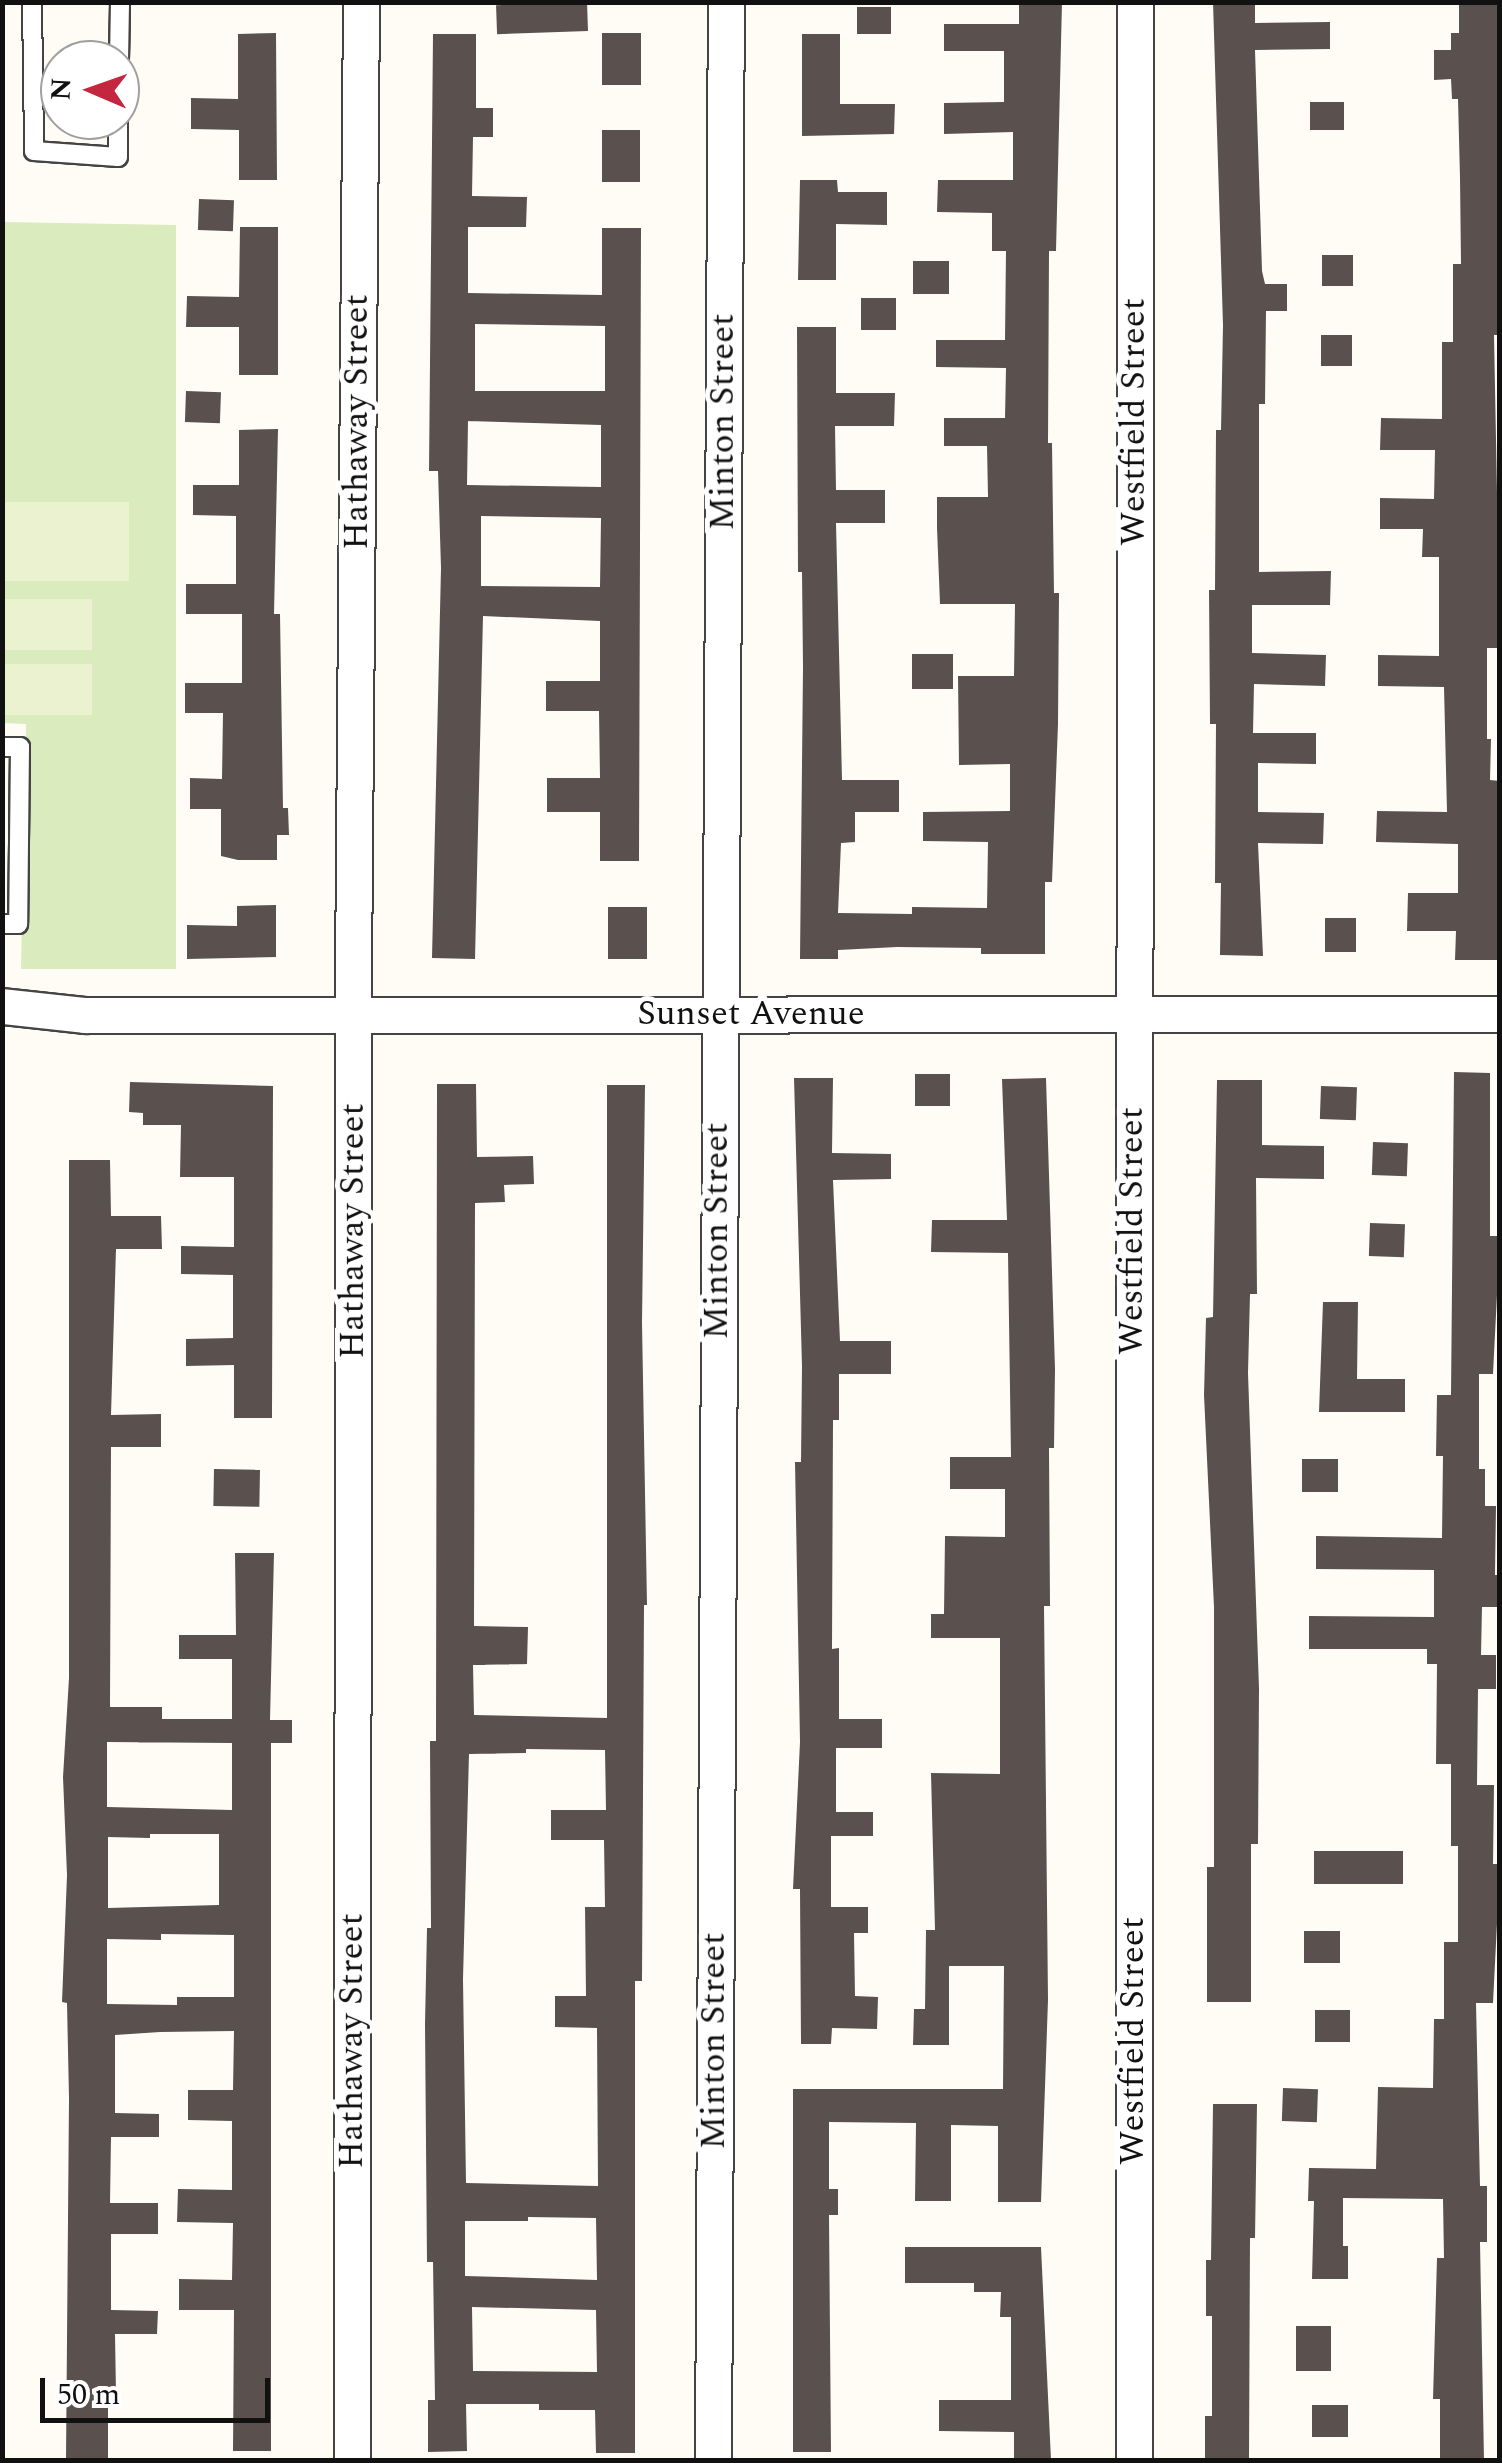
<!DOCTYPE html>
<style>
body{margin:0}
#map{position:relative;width:1502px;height:2463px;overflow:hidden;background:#fffcf5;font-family:Spectral,serif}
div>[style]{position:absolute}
.green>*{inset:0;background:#daebbd}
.pitch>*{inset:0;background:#eaf2cf;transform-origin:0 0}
.building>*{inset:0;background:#5a504d;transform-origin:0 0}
.roads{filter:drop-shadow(2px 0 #444) drop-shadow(-2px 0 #444) drop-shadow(0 2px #444) drop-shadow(0 -2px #444)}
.lane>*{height:18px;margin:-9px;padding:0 9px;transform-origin:9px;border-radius:9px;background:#fff}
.street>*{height:35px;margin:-17.5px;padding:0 17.5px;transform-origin:17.5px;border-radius:17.5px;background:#fff}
span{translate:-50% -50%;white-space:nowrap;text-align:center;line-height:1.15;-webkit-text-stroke:10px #fff;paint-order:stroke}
.street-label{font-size:35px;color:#111}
.frame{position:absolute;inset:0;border:5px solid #111;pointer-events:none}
.north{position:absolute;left:40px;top:40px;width:100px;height:100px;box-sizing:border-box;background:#fff;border:2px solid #a0a0a0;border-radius:50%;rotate:272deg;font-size:28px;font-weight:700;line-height:40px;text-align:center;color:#111}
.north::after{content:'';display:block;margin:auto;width:35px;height:45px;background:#c42640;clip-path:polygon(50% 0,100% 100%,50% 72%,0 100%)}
.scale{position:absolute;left:40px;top:2378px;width:230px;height:45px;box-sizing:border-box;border:5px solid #111;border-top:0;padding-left:12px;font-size:30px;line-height:35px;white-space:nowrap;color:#111;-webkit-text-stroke:8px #fff;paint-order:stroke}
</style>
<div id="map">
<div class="green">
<i style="clip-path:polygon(3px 222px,176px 225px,176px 969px,21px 969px,26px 724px,3px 723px)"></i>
</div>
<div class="pitch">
<i style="left:3px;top:502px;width:126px;height:79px"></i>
<i style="left:3px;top:599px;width:89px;height:51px"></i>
<i style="left:3px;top:664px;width:89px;height:51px"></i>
</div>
<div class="building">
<i style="left:587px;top:2px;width:29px;height:91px;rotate:88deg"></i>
<i style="clip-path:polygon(1019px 2px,1062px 2px,1056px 251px,1049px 251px,1048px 443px,1052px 443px,1054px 593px,1059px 593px,1058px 724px,1052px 882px,1045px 882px,1045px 954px,981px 954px,981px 948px,897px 947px,838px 950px,838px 959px,800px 959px,803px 667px,802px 572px,798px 572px,797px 327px,836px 327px,836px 393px,895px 393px,894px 426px,835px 426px,836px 490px,885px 490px,885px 523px,836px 523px,842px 780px,899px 780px,899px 812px,855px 812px,855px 842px,841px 843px,838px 913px,912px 914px,912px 907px,987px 908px,988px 842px,923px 841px,923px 812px,1010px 811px,1010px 764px,959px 765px,958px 676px,1014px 676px,1015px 604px,940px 604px,937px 528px,937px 497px,988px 497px,987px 446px,944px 446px,944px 418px,1005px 418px,1006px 368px,936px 367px,936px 340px,1005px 340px,1006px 251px,992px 251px,992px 213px,937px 212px,938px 180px,1013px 180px,1013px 132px,944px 134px,944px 103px,1004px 102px,1004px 51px,944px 51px,944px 24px,1019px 24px)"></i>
<i style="clip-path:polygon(1213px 2px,1255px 2px,1255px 23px,1330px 22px,1330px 49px,1255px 50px,1262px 271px,1265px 284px,1287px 284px,1287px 311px,1266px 311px,1265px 404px,1259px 404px,1259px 572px,1331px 571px,1330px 605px,1252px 605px,1252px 653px,1326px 655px,1325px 686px,1254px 684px,1253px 733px,1316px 733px,1316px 764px,1258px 763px,1258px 812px,1324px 813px,1323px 844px,1258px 843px,1263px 956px,1220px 955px,1221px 883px,1215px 883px,1216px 724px,1210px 724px,1209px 590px,1215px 590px,1216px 430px,1221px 430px,1223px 325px)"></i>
<i style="clip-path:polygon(1459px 2px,1500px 2px,1500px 335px,1494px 335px,1500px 648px,1487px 648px,1487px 739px,1491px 739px,1490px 780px,1500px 781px,1498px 960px,1455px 960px,1456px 931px,1407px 931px,1408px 893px,1458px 893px,1458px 844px,1376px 842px,1377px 811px,1447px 812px,1444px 687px,1378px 686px,1378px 655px,1439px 656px,1439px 557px,1422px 557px,1423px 529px,1380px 529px,1380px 498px,1434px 499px,1435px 450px,1380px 450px,1381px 418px,1442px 419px,1442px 342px,1453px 342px,1453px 264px,1461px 264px,1460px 178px,1458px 99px,1452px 99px,1451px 79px,1434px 80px,1434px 50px,1451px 50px,1451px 33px,1459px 33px)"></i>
<i style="left:857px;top:7px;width:34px;height:27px"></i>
<i style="clip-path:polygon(276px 33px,277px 180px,239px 180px,239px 130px,191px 129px,191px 98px,238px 99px,238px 34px)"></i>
<i style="left:602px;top:33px;width:39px;height:52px"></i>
<i style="clip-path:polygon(evenodd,433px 34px,476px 34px,476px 108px,493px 108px,493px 137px,473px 137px,472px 196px,527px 197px,526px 227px,468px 227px,468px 293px,602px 295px,602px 228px,641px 228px,639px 861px,600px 861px,600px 812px,547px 812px,547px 778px,600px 778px,599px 711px,546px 711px,546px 681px,600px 681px,600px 621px,483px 616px,475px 959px,432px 958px,441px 568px,438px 471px,429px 471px,433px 34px,475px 324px,605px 326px,605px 391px,475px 391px,475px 324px,433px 34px,468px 421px,601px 425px,601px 487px,467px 485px,468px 421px,433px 34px,481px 516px,601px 518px,600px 587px,481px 586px,481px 516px)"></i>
<i style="clip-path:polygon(802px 34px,840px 34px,840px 104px,895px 104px,894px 134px,802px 136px)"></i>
<i style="left:1310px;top:102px;width:34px;height:28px"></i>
<i style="left:602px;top:130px;width:38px;height:52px"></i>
<i style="clip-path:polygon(800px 180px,837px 180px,838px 192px,887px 192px,887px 225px,836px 224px,836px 280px,798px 280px)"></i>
<i style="left:199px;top:199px;width:35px;height:31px;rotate:2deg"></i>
<i style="clip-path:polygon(240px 227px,278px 227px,278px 375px,239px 375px,239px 327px,186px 327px,187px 296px,239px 297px)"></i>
<i style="left:1322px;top:255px;width:31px;height:31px"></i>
<i style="left:913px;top:261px;width:36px;height:33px"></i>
<i style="left:861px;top:298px;width:35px;height:32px"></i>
<i style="left:1321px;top:335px;width:31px;height:31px"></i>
<i style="left:186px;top:391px;width:35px;height:31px;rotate:2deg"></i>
<i style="clip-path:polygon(278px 429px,274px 614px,280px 614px,283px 808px,288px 808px,289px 835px,277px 835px,277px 860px,238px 860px,221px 856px,221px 809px,190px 809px,190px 778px,222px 779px,223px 713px,185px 713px,185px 683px,242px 683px,242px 614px,186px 614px,186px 584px,236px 584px,236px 516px,193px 515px,193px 485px,239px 485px,239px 430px)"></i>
<i style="left:912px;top:654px;width:41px;height:35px"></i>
<i style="clip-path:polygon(276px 905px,276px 957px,187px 959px,187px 925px,237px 926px,237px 906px)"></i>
<i style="left:647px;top:907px;width:52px;height:39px;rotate:90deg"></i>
<i style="left:1325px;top:918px;width:31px;height:34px"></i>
<i style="clip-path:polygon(1454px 1072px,1490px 1073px,1490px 1236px,1500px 1236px,1493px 1374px,1479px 1374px,1479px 1469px,1485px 1469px,1485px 1506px,1496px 1506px,1495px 1575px,1500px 1575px,1500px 1607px,1482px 1607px,1481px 1655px,1496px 1655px,1496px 1689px,1478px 1689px,1477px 1785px,1494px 1785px,1493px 1864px,1500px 1864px,1493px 2003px,1476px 2003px,1480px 2186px,1487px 2186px,1487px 2242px,1480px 2242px,1484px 2460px,1440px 2460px,1440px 2399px,1433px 2399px,1437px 2258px,1444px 2258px,1443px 2199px,1343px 2198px,1343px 2246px,1348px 2246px,1348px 2279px,1312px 2279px,1314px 2201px,1308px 2201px,1309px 2168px,1376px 2169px,1378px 2087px,1433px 2088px,1434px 2019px,1444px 2019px,1444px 1942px,1458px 1942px,1458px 1846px,1451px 1846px,1451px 1764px,1436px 1764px,1437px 1664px,1427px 1664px,1427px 1649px,1309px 1649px,1309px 1616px,1434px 1617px,1434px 1570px,1316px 1569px,1316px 1536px,1442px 1538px,1443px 1456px,1436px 1456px,1437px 1395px,1451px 1395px)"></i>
<i style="left:915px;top:1074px;width:35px;height:32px"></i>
<i style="clip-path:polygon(794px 1078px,833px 1078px,832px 1153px,891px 1154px,891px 1179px,833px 1180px,840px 1341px,891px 1341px,891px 1374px,839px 1374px,839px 1420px,833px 1420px,832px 1649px,839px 1648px,839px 1719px,882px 1719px,882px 1748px,836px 1748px,836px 1812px,873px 1812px,873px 1836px,831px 1836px,831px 1907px,868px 1907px,868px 1933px,854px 1933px,855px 1996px,878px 1997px,877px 2029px,832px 2028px,831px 2044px,801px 2044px,800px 1889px,793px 1889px,800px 1742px,795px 1462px,801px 1462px,802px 1366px)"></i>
<i style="clip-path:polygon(1046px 1078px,1055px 1369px,1054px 1448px,1049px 1448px,1050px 1606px,1044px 1606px,1048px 2000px,1041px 2202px,998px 2202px,998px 2126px,951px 2125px,951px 2201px,915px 2201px,916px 2123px,829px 2122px,829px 2189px,838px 2189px,838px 2215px,829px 2215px,831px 2452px,793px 2452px,793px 2089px,1003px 2089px,1004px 1966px,949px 1966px,949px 2045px,913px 2045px,914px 2009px,925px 2009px,926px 1930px,935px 1930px,931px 1773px,1000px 1774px,1000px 1638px,931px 1638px,931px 1614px,944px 1614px,945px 1536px,1005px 1537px,1005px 1489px,950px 1489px,950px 1457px,1011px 1457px,1008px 1253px,931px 1252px,932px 1220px,1007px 1220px,1002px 1079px)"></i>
<i style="clip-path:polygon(1217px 1080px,1262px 1080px,1262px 1145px,1324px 1146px,1324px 1179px,1256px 1178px,1257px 1294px,1250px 1294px,1248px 1373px,1259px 1688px,1258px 1844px,1251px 1844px,1251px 2002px,1207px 2002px,1207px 1867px,1214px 1867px,1214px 1607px,1204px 1395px,1206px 1318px,1213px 1317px)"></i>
<i style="clip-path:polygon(130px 1082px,273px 1086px,272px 1418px,234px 1418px,234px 1365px,186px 1366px,186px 1339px,233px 1338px,233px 1275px,181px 1274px,181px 1246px,234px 1247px,234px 1177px,180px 1177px,181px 1125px,143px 1125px,143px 1113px,129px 1112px)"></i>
<i style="clip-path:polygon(evenodd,437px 1084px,476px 1084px,477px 1157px,533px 1156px,534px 1184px,504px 1185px,505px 1202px,475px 1203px,474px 1626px,528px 1627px,527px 1664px,473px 1665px,474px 1715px,607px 1718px,607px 1085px,645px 1085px,642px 1323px,647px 1605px,644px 1605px,642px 1981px,635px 1981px,635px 2453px,596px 2453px,595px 2410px,539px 2410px,539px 2404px,466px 2404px,467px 2451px,428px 2452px,428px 2400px,435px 2400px,433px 2262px,427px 2262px,425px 2024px,427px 1928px,431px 1928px,430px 1741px,436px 1741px,437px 1084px,526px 1749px,605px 1750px,606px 1810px,551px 1810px,551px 1840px,604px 1840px,605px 1907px,585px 1907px,586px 1996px,555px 1996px,555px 2027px,597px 2028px,598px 2186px,466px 2183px,463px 1979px,469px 1754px,526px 1753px,526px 1749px,437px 1084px,528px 2217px,596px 2218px,597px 2280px,465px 2276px,465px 2221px,528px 2221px,528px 2217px,437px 1084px,472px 2307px,596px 2310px,597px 2372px,473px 2371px,472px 2307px)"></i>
<i style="left:1321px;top:1086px;width:36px;height:33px;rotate:2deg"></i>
<i style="left:1373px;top:1142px;width:35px;height:33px;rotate:2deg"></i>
<i style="clip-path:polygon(evenodd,69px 1160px,110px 1160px,111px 1216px,161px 1216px,162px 1249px,116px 1249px,111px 1415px,161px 1414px,161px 1447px,111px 1447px,110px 1707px,162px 1707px,162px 1719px,232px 1719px,232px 1659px,179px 1659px,179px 1635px,236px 1635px,235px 1553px,274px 1553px,270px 1720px,292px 1720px,292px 1743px,271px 1743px,271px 2451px,233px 2451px,234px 2310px,179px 2310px,179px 2279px,232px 2280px,233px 2223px,177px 2222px,178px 2189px,232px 2190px,232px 2121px,188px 2120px,188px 2090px,233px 2090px,234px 2031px,160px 2032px,115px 2035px,115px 2113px,159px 2114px,159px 2137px,111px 2137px,110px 2203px,158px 2203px,158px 2234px,111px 2234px,111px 2310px,158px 2311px,157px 2334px,115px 2334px,116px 2394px,108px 2394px,108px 2460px,66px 2460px,69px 2098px,67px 2003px,62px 2002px,67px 1875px,63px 1777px,69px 1678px,69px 1160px,107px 1742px,232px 1743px,232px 1810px,107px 1807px,107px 1742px,69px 1160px,150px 1834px,219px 1834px,219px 1905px,108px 1908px,108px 1837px,150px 1838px,150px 1834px,69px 1160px,161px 1934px,234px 1935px,234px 1997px,177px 1997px,177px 2005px,107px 2004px,107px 1939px,161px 1940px,161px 1934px)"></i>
<i style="left:1370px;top:1223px;width:35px;height:33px;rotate:2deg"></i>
<i style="clip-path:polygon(1323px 1302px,1358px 1302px,1357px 1379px,1405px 1379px,1405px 1412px,1319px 1412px)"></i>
<i style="left:1302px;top:1459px;width:36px;height:33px"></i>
<i style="left:214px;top:1469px;width:46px;height:37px;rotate:1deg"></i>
<i style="left:1314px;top:1851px;width:89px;height:33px"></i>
<i style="left:1304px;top:1931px;width:36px;height:32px"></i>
<i style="left:1315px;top:2010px;width:35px;height:32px"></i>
<i style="left:1283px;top:2088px;width:35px;height:33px;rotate:2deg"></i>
<i style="clip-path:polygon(1213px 2104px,1257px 2104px,1255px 2238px,1250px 2238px,1249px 2460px,1205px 2460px,1205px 2416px,1212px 2416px,1212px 2316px,1206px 2316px,1206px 2260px,1211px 2260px)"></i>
<i style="clip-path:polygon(905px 2247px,1041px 2247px,1051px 2460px,1014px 2460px,1014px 2432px,939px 2431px,939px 2400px,1011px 2400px,1011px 2317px,1000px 2317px,1001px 2292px,974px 2292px,974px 2283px,905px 2283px)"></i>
<i style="left:1296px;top:2326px;width:35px;height:45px"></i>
<i style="left:1312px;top:2405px;width:36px;height:32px"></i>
</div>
<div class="roads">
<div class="lane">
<i style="left:32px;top:2px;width:149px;rotate:89.2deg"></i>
<i style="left:34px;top:151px;width:84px;rotate:4.1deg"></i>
<i style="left:118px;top:157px;width:37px;rotate:-90deg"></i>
<i style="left:119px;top:60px;width:58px;rotate:-89deg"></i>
<i style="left:2px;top:747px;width:18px"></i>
<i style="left:20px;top:747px;width:177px;rotate:90.6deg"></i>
<i style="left:18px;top:924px;width:16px;rotate:180deg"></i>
</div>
<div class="street">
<i style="left:2px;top:1006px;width:83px;rotate:6.2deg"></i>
<i style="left:85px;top:1015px;width:1415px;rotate:-0.04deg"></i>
<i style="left:352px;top:2460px;width:1485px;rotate:-89.96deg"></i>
<i style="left:353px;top:975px;width:973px;rotate:-89.53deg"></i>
<i style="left:713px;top:2460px;width:2458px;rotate:-89.7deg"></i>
<i style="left:1134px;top:2460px;width:2458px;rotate:-89.98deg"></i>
</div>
</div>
<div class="street-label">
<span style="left:357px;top:422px;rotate:-90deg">Hathaway Street</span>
<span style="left:723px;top:422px;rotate:-90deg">Minton Street</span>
<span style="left:1134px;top:422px;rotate:-90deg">Westfield Street</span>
<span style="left:751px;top:1014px">Sunset Avenue</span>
<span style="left:353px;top:1231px;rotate:-90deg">Hathaway Street</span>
<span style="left:717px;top:1231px;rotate:-90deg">Minton Street</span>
<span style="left:1132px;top:1231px;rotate:-90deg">Westfield Street</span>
<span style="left:352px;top:2041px;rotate:-90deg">Hathaway Street</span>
<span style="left:714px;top:2041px;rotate:-90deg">Minton Street</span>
<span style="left:1133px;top:2041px;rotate:-90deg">Westfield Street</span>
</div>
<div class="frame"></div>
<div class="north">N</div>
<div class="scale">50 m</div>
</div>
